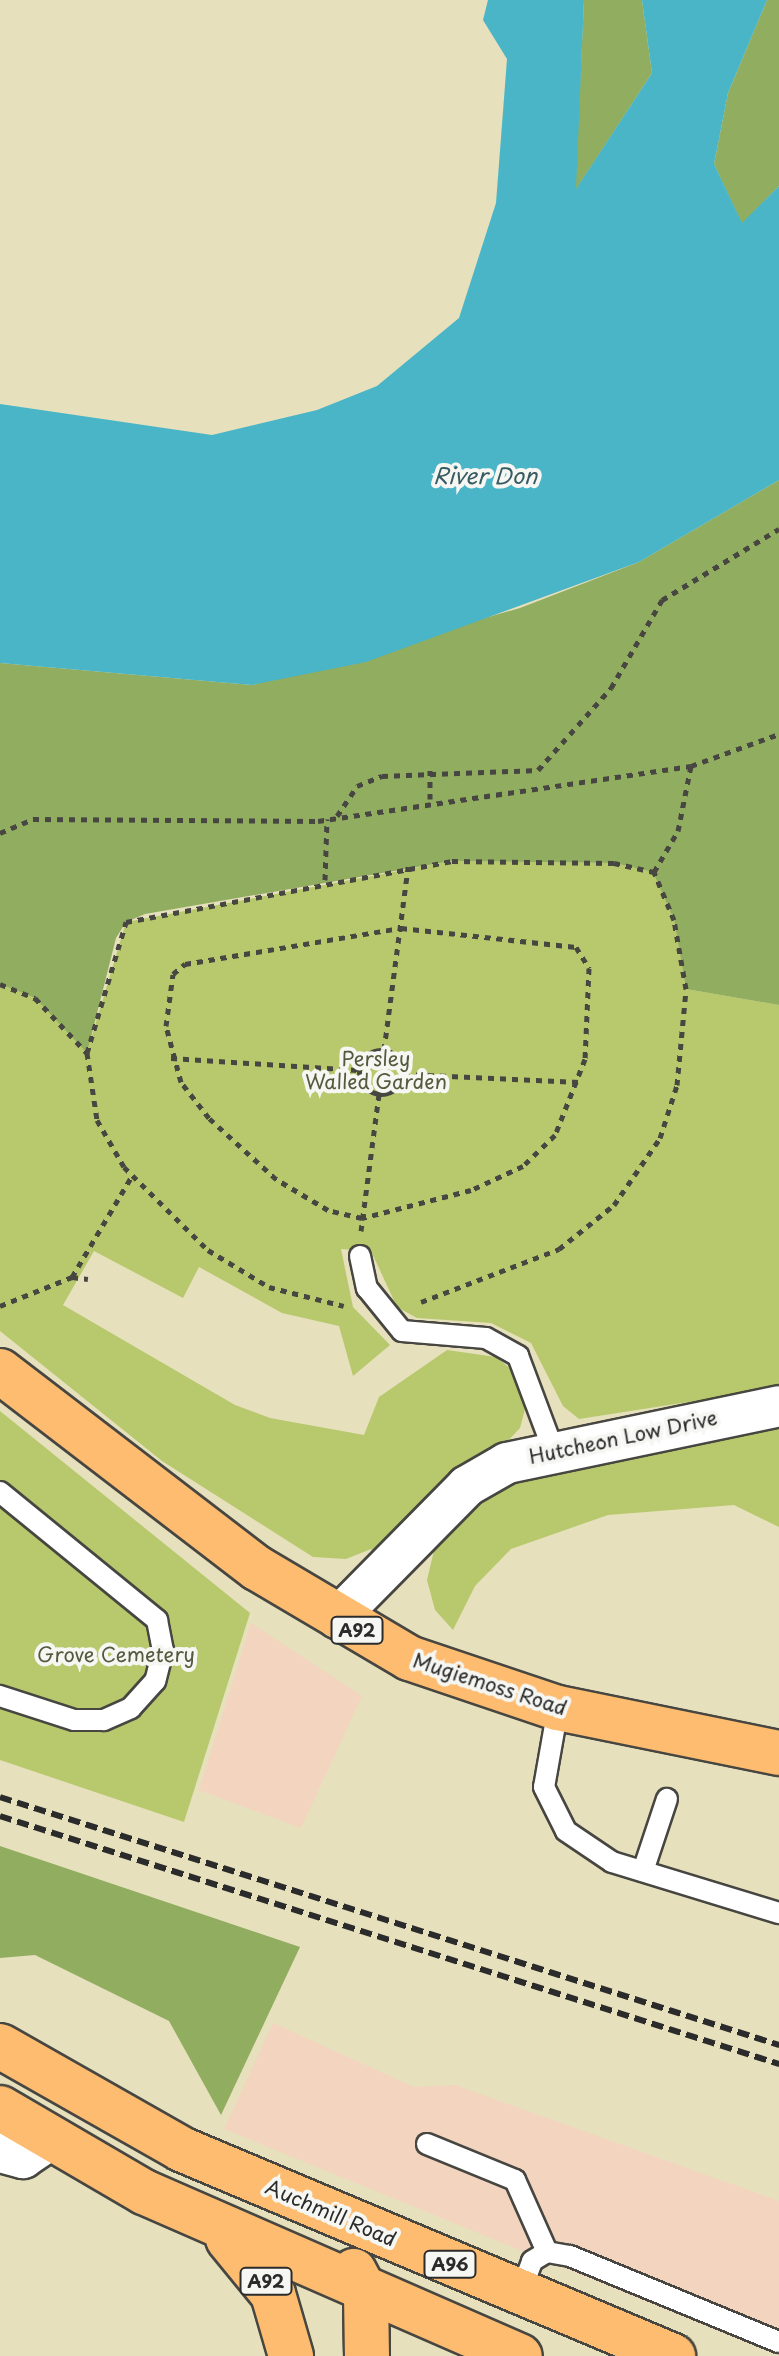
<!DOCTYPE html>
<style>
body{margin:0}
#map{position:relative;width:779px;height:2356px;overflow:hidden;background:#e6e0bd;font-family:"Playpen Sans",sans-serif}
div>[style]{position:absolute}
.built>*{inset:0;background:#f3d4be}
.green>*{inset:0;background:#b7c96c}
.forest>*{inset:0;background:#91ad60}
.water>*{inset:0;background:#49b5c7}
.path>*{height:5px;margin-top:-2.5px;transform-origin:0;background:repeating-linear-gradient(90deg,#474641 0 6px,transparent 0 12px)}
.path>.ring{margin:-2.5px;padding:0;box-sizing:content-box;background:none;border:5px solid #474641;border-radius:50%}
.roads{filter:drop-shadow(2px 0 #474641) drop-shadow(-2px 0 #474641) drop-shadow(0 2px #474641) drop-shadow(0 -2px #474641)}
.lane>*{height:20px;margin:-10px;padding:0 10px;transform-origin:10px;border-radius:10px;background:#fff}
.street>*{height:40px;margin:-20px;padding:0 20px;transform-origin:20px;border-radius:20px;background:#fff}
.primary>*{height:44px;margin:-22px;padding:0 22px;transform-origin:22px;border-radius:22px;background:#fdbc70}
.rail>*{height:6px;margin-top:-3px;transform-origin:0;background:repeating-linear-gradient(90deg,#2b2b2b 0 12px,transparent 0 18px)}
span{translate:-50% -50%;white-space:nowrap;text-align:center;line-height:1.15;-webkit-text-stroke:8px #f6f6f2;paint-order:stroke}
.shield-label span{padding:2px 6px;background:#f6f6f2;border:2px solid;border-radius:6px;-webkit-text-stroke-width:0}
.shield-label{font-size:18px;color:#2b2b2b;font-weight:700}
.park-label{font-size:20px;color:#555a3e}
.street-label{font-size:20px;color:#2b2b2b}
.water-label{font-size:22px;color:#365b62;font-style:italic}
</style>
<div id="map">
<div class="built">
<i style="clip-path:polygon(251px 1623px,362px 1696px,301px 1828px,199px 1790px)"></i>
<i style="clip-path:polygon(273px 2023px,414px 2087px,455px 2085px,779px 2201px,779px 2356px,224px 2129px)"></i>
</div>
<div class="green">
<i style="clip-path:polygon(452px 861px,614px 863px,654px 872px,674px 920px,686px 989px,779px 1005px,779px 1388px,579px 1419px,563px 1406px,531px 1343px,491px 1323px,417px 1318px,397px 1307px,371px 1251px,341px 1249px,353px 1307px,390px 1345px,353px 1376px,339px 1326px,282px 1313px,199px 1267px,183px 1298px,94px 1251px,63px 1305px,235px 1405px,270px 1418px,364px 1435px,379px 1397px,447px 1350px,496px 1357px,516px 1373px,525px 1409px,520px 1428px,504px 1445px,375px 1557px,371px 1549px,346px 1559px,313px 1557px,162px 1461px,0 1331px,0 984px,35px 998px,87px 1052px,126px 922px)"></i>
<i style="clip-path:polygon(0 1411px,250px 1613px,184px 1822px,0 1760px)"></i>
<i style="clip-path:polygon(779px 1421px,779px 1527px,734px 1505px,608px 1515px,511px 1549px,475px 1586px,453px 1630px,435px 1610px,427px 1580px,436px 1542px,513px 1478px)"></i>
</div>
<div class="forest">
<i style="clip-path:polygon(584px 0,642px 0,652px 73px,575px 191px)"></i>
<i style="clip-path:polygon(767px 0,779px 0,779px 186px,742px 224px,714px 164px,728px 93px)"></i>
<i style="clip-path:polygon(779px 480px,779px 1005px,686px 989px,674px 920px,653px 872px,614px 863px,452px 861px,145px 914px,126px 922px,116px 938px,87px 1053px,35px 998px,0 984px,0 663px,252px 685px,520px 608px,639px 562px)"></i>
<i style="clip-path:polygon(0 1846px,300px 1947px,221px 2115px,169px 2021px,35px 1955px,0 1958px)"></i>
</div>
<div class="water">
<i style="clip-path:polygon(488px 0,584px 0,576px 189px,652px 73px,642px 0,767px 0,728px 93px,714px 164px,742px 223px,779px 186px,779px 480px,639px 562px,366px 662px,252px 685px,0 663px,0 404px,212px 435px,317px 410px,377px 386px,459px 318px,496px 203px,507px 59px,483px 20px)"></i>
</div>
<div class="path">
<i style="left:430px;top:770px;width:29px;rotate:90deg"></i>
<i style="left:337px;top:816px;width:36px;rotate:-56deg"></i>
<i style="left:357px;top:786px;width:27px;rotate:-22deg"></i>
<i style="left:382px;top:776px;width:156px;rotate:-2.2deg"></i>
<i style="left:538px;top:770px;width:110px;rotate:-48.3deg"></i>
<i style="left:611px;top:688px;width:102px;rotate:-59.9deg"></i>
<i style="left:662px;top:600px;width:137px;rotate:-31.3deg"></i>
<i style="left:0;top:833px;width:36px;rotate:-23deg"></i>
<i style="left:33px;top:819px;width:285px;rotate:0.4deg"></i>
<i style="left:318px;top:821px;width:377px;rotate:-8.4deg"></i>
<i style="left:325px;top:880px;width:61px;rotate:-88.1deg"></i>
<i style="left:401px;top:928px;width:176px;rotate:6.2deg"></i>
<i style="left:576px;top:947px;width:25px;rotate:58deg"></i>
<i style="left:589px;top:968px;width:91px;rotate:92.5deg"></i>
<i style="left:585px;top:1059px;width:82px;rotate:111.5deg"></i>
<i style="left:555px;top:1135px;width:45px;rotate:135.9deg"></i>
<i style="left:523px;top:1166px;width:57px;rotate:155.2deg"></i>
<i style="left:471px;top:1190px;width:113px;rotate:165.6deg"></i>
<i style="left:362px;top:1218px;width:35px;rotate:-167deg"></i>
<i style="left:328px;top:1210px;width:61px;rotate:-149.2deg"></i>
<i style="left:276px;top:1179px;width:91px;rotate:-137.7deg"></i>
<i style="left:209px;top:1118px;width:46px;rotate:-127.9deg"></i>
<i style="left:181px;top:1082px;width:58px;rotate:-105deg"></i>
<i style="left:166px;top:1026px;width:52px;rotate:-82.3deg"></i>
<i style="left:173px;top:974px;width:16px;rotate:-40deg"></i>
<i style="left:185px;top:964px;width:219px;rotate:-9.5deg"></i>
<i style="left:0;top:984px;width:38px;rotate:22deg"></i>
<i style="left:35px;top:998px;width:76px;rotate:46.6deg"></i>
<i style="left:87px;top:1053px;width:68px;rotate:81.5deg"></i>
<i style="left:97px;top:1120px;width:54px;rotate:60.1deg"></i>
<i style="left:124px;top:1167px;width:118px;rotate:44.7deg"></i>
<i style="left:208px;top:1250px;width:71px;rotate:31.2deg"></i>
<i style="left:269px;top:1287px;width:77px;rotate:14.2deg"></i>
<i class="ring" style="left:359px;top:1050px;width:39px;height:39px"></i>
<i style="left:384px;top:1050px;width:185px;rotate:-82.5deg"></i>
<i style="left:87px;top:1053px;width:137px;rotate:-73.4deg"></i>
<i style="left:126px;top:922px;width:332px;rotate:-10.6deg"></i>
<i style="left:452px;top:861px;width:162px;rotate:0.7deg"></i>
<i style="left:614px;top:863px;width:41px;rotate:12.7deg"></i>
<i style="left:654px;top:872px;width:48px;rotate:-59.7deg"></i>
<i style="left:678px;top:831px;width:66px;rotate:-78.7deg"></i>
<i style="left:691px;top:766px;width:94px;rotate:-20deg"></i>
<i style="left:171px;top:1058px;width:187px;rotate:3.7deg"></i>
<i style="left:404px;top:1074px;width:176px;rotate:2.6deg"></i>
<i style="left:361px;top:1231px;width:137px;rotate:-82.5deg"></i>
<i style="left:72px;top:1277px;width:117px;rotate:-59.3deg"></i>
<i style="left:421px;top:1302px;width:148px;rotate:-21deg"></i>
<i style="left:559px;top:1249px;width:70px;rotate:-38.7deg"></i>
<i style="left:614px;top:1205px;width:81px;rotate:-55.5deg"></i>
<i style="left:660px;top:1138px;width:56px;rotate:-72.2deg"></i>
<i style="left:677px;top:1085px;width:96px;rotate:-84.6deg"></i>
<i style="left:686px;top:989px;width:70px;rotate:-99.9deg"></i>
<i style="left:674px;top:920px;width:52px;rotate:-112.6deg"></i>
<i style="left:0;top:1306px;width:78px;rotate:-21.9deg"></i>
<i style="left:72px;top:1277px;width:16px;rotate:7deg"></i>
</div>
<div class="roads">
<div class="lane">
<i style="left:360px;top:1256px;width:33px;rotate:78deg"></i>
<i style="left:367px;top:1288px;width:55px;rotate:50.9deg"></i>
<i style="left:402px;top:1331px;width:84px;rotate:4.8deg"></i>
<i style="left:486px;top:1338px;width:37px;rotate:29deg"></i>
<i style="left:518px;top:1356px;width:99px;rotate:69.4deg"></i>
<i style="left:0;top:1492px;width:203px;rotate:39.2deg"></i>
<i style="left:157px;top:1620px;width:31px;rotate:79deg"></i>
<i style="left:163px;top:1650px;width:32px;rotate:104deg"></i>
<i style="left:155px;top:1681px;width:36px;rotate:132deg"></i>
<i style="left:131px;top:1708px;width:30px;rotate:156deg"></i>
<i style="left:104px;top:1720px;width:30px;rotate:180deg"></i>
<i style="left:74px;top:1720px;width:78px;rotate:-162deg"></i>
<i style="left:558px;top:1708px;width:80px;rotate:100deg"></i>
<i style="left:544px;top:1787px;width:49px;rotate:63.4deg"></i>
<i style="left:566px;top:1831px;width:55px;rotate:34deg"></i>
<i style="left:612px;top:1862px;width:175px;rotate:17deg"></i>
<i style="left:643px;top:1871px;width:76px;rotate:-71.6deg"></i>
<i style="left:427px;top:2144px;width:95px;rotate:22.2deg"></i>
<i style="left:515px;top:2180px;width:79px;rotate:66deg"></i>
<i style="left:520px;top:2293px;width:34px;rotate:-69deg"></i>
<i style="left:532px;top:2261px;width:17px;rotate:-31deg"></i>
<i style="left:547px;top:2252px;width:23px;rotate:10deg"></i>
<i style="left:570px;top:2256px;width:226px;rotate:22.4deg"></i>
</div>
<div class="street">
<i style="left:337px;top:1618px;width:185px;rotate:-45.4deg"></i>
<i style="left:467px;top:1486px;width:46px;rotate:-29.9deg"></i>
<i style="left:507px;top:1463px;width:278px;rotate:-11.8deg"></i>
<i style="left:0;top:2152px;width:24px;rotate:15deg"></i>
<i style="left:23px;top:2158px;width:34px;rotate:-34deg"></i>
</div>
<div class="primary">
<i style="left:0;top:1371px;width:324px;rotate:37.5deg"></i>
<i style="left:257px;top:1568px;width:177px;rotate:30.6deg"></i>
<i style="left:409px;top:1658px;width:157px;rotate:18.6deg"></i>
<i style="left:558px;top:1708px;width:226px;rotate:11.5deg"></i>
<i style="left:0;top:2046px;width:208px;rotate:29.6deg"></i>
<i style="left:181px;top:2149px;width:534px;rotate:22.82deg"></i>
<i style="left:0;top:2108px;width:167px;rotate:30.3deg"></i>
<i style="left:144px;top:2192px;width:410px;rotate:23.6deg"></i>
<i style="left:228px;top:2239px;width:71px;rotate:50.7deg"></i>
<i style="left:273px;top:2294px;width:65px;rotate:73.8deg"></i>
<i style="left:354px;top:2271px;width:26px;rotate:62deg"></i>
<i style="left:366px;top:2294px;width:62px;rotate:89.1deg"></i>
</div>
</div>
<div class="rail">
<i style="left:0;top:1797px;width:818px;rotate:17.66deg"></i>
<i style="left:0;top:1816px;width:818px;rotate:17.66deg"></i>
</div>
<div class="shield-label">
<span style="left:357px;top:1630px">A92</span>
<span style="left:450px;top:2264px">A96</span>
<span style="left:266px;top:2281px">A92</span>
</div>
<div class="park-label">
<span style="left:376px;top:1070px">Persley<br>Walled Garden</span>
<span style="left:116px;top:1654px">Grove Cemetery</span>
</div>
<div class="street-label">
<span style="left:623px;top:1437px;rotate:-12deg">Hutcheon Low Drive</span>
<span style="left:490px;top:1684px;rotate:18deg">Mugiemoss Road</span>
<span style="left:331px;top:2213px;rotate:23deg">Auchmill Road</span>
</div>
<div class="water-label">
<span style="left:485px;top:475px">River Don</span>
</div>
</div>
